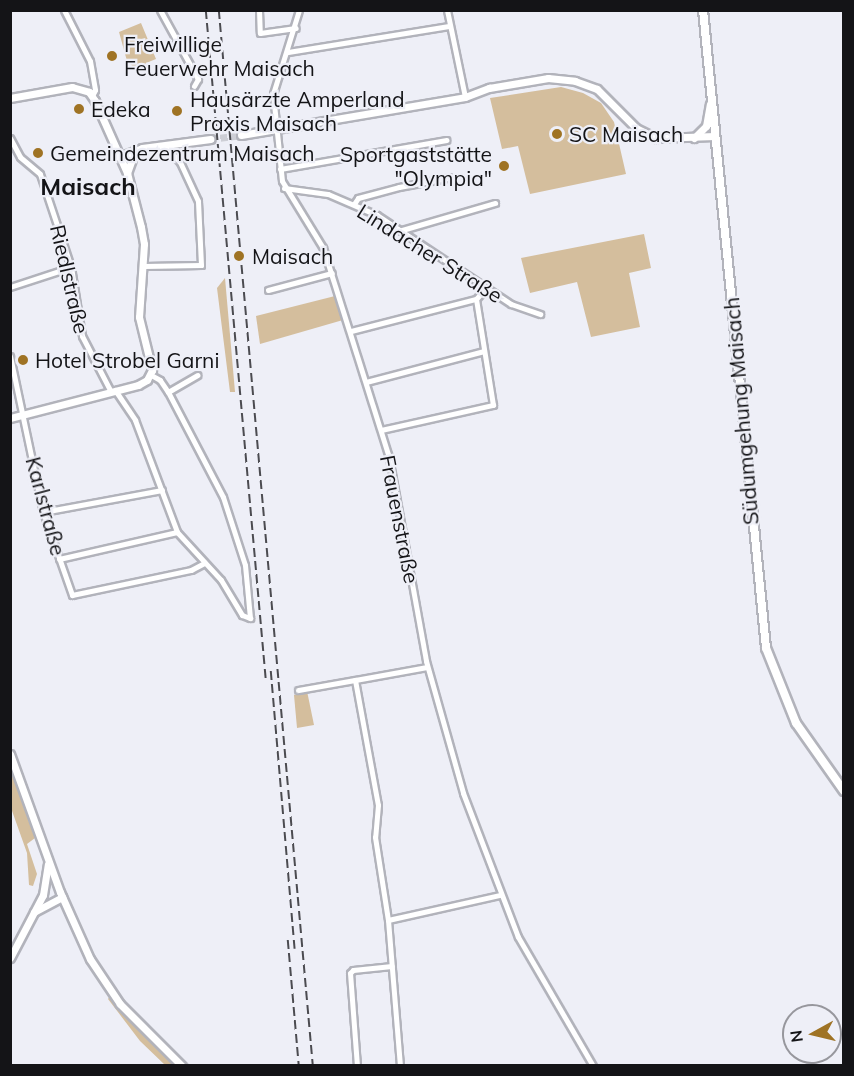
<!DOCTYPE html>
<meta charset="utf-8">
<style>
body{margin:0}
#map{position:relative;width:854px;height:1076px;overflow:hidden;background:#eeeff7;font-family:Mulish,sans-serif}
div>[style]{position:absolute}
.green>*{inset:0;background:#d4be9d}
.tertiary-tunnel>*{height:7px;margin-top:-3.5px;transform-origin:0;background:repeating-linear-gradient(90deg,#cdced5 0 7px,transparent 0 10.5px)}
.roads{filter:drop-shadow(2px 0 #b2b3bb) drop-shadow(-2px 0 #b2b3bb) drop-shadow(0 2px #b2b3bb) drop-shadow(0 -2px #b2b3bb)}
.minor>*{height:5px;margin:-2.5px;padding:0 2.5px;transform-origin:2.5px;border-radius:2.5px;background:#fff}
.tertiary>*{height:7px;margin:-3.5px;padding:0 3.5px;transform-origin:3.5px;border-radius:3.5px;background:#fff}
.secondary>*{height:8px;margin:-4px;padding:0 4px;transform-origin:4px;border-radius:4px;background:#fff}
.rail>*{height:1.5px;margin-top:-0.75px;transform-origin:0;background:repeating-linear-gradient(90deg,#4b4b50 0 9px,transparent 0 13.5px)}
.dots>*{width:16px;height:16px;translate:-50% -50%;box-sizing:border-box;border:3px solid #eeeff7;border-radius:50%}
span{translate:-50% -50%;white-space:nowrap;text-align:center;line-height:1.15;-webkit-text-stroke:4.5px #eeeff7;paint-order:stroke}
.poi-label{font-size:21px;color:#141417}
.left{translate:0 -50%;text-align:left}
.right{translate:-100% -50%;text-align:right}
.street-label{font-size:21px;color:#141417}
.quarter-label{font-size:24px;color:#141417;font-weight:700}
.frame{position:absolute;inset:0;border:12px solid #141417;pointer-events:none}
.north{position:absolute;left:782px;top:1004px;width:60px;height:60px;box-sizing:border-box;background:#eeeff7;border:2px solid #97979d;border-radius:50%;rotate:262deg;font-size:16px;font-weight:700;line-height:24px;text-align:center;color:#141417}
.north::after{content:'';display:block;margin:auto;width:21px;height:27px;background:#9f7324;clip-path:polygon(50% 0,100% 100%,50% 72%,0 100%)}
</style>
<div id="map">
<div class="green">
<i style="clip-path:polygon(141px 23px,156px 59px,146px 63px,140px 73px,127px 61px,119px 32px)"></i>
<i style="clip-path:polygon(561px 87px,583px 93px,601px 103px,614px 122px,626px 174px,530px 194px,518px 146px,502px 149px,490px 98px)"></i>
<i style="clip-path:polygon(644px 234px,651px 268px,629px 273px,640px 327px,591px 337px,577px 282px,530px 293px,521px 258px)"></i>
<i style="clip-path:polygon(225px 278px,235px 392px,230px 392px,217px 288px)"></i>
<i style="clip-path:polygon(335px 296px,343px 320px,260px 344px,256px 316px)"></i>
<i style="clip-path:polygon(307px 691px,314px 725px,297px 728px,294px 695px)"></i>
<i style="clip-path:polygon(11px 769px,35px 838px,27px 844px,37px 874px,33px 886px,29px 885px,27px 853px,11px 808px)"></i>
<i style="clip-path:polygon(110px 996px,145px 1036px,177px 1065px,165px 1065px,140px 1041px,108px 999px)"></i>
</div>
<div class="tertiary-tunnel">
<i style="left:210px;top:139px;width:31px;rotate:-7deg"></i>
</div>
<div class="roads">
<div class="minor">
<i style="left:64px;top:10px;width:57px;rotate:63deg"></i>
<i style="left:90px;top:61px;width:29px;rotate:80deg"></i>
<i style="left:95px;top:90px;width:7px;rotate:117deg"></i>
<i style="left:160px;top:10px;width:79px;rotate:61.2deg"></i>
<i style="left:198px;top:79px;width:8px;rotate:120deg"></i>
<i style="left:259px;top:10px;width:23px;rotate:88deg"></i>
<i style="left:260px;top:33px;width:36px;rotate:-8deg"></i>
<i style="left:299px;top:10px;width:88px;rotate:107.2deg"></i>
<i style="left:273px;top:94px;width:87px;rotate:84.1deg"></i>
<i style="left:282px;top:181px;width:79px;rotate:58.5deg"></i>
<i style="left:323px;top:248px;width:219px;rotate:72.5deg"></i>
<i style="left:389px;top:457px;width:207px;rotate:79.7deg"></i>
<i style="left:426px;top:661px;width:137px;rotate:74.3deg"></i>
<i style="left:463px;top:793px;width:154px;rotate:69.1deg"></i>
<i style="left:518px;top:937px;width:149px;rotate:59.8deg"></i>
<i style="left:447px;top:10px;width:89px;rotate:78.3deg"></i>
<i style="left:288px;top:52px;width:163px;rotate:-9.2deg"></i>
<i style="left:10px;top:138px;width:21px;rotate:62deg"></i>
<i style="left:20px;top:157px;width:26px;rotate:40deg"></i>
<i style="left:40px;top:174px;width:98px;rotate:71.6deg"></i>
<i style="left:71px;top:267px;width:70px;rotate:80.9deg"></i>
<i style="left:82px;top:336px;width:63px;rotate:62.6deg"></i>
<i style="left:280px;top:169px;width:169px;rotate:-9.9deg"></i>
<i style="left:284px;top:188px;width:44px;rotate:7.8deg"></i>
<i style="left:328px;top:194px;width:53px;rotate:23.2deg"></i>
<i style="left:377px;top:215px;width:161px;rotate:33.6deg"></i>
<i style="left:511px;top:304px;width:31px;rotate:19deg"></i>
<i style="left:354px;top:204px;width:7px;rotate:-56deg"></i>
<i style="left:358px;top:198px;width:42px;rotate:-15deg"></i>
<i style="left:399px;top:187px;width:54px;rotate:-10.7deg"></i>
<i style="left:402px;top:230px;width:97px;rotate:-16.2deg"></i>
<i style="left:144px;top:266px;width:57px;rotate:-1deg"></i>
<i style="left:201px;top:265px;width:64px;rotate:-92.7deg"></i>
<i style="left:198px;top:201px;width:43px;rotate:-114.8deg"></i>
<i style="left:180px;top:162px;width:23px;rotate:-133deg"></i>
<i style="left:10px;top:287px;width:64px;rotate:-18.2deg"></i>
<i style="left:268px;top:290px;width:66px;rotate:-14.9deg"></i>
<i style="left:351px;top:331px;width:129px;rotate:-14.4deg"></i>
<i style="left:476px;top:299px;width:15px;rotate:-48deg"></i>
<i style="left:10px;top:356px;width:159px;rotate:78.1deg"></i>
<i style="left:43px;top:512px;width:88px;rotate:70.7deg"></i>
<i style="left:72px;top:595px;width:122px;rotate:-11.9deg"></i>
<i style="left:191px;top:570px;width:15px;rotate:-28deg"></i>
<i style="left:366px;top:382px;width:122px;rotate:-14.7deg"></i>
<i style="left:115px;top:390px;width:36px;rotate:56deg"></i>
<i style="left:135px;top:420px;width:120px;rotate:69.4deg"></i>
<i style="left:177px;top:532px;width:65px;rotate:47.5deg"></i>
<i style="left:221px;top:580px;width:41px;rotate:59deg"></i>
<i style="left:242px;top:615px;width:9px;rotate:21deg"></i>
<i style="left:250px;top:618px;width:53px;rotate:-95.4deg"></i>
<i style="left:245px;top:565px;width:71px;rotate:-107.9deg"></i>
<i style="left:223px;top:497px;width:119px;rotate:-117.6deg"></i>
<i style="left:168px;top:392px;width:14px;rotate:-124deg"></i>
<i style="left:160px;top:380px;width:10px;rotate:-151deg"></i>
<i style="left:168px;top:392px;width:34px;rotate:-30deg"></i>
<i style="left:381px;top:430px;width:115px;rotate:-12.6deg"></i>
<i style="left:493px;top:405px;width:107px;rotate:-99.1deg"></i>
<i style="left:43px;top:512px;width:121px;rotate:-10.5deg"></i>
<i style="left:59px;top:559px;width:121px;rotate:-12.9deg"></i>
<i style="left:427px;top:667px;width:73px;rotate:169.8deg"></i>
<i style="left:355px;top:680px;width:127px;rotate:79.6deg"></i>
<i style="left:378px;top:805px;width:32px;rotate:95deg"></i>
<i style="left:375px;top:837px;width:84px;rotate:81.1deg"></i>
<i style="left:388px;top:920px;width:115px;rotate:-12.6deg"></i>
<i style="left:298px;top:690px;width:58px;rotate:-10deg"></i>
<i style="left:388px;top:920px;width:146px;rotate:85.3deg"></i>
<i style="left:357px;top:1066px;width:93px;rotate:-94.3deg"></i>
<i style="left:350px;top:973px;width:4px;rotate:-45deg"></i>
<i style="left:353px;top:970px;width:39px;rotate:-6deg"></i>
</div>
<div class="tertiary">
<i style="left:10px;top:98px;width:63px;rotate:-10.1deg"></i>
<i style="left:72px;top:87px;width:18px;rotate:16deg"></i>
<i style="left:89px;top:92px;width:11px;rotate:56deg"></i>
<i style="left:95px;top:101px;width:79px;rotate:66deg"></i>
<i style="left:127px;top:173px;width:56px;rotate:75.5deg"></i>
<i style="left:141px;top:227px;width:17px;rotate:80deg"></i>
<i style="left:144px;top:244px;width:73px;rotate:93.9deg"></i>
<i style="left:139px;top:317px;width:55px;rotate:76.2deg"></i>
<i style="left:152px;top:370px;width:11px;rotate:117deg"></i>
<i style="left:147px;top:380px;width:10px;rotate:151deg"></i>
<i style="left:138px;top:385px;width:132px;rotate:165.5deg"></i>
<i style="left:241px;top:135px;width:227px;rotate:-9.6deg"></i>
<i style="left:465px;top:97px;width:26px;rotate:-21deg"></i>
<i style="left:489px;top:88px;width:60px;rotate:-9.6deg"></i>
<i style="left:548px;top:78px;width:27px;rotate:6deg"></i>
<i style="left:575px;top:81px;width:23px;rotate:20deg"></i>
<i style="left:597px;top:89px;width:55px;rotate:45deg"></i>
<i style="left:636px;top:128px;width:22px;rotate:27deg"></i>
<i style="left:656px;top:138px;width:59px;rotate:-1.9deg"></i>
<i style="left:694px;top:138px;width:17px;rotate:-45deg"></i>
<i style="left:706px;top:126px;width:22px;rotate:-80deg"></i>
<i style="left:119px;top:157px;width:25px;rotate:-21deg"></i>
<i style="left:142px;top:148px;width:69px;rotate:-7.5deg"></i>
<i style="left:127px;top:173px;width:23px;rotate:-70deg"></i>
<i style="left:10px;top:754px;width:147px;rotate:70.1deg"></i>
<i style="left:60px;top:892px;width:73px;rotate:65.9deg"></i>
<i style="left:90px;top:959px;width:54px;rotate:56.3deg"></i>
<i style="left:120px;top:1004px;width:88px;rotate:45deg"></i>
<i style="left:34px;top:912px;width:32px;rotate:-28deg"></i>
<i style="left:10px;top:958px;width:71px;rotate:-62.4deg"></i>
<i style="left:43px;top:895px;width:31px;rotate:-81deg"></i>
</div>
<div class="secondary">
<i style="left:703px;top:10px;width:641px;rotate:84.36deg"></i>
<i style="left:766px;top:648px;width:81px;rotate:68.2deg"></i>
<i style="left:796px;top:723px;width:83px;rotate:54.8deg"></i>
</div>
</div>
<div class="rail">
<i style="left:206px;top:10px;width:673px;rotate:84.88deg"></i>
<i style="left:219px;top:10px;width:1060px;rotate:84.91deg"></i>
<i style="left:271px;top:671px;width:279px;rotate:85.1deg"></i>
<i style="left:288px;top:940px;width:126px;rotate:85deg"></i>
</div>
<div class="dots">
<i style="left:112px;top:56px;background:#9f7324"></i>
<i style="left:79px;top:109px;background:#9f7324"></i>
<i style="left:177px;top:111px;background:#9f7324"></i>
<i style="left:557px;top:134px;background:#9f7324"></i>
<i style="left:38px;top:153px;background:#9f7324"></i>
<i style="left:504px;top:166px;background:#9f7324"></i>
<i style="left:239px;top:256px;background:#9f7324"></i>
<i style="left:23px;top:360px;background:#9f7324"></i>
</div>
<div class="poi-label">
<span class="left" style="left:124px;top:56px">Freiwillige<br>Feuerwehr Maisach</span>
<span class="left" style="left:190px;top:111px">Hausärzte Amperland<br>Praxis Maisach</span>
<span class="left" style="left:91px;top:109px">Edeka</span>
<span class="left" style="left:569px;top:134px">SC Maisach</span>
<span class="left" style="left:50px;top:153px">Gemeindezentrum Maisach</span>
<span class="right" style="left:492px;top:166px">Sportgaststätte<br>"Olympia"</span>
<span class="left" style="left:252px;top:256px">Maisach</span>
<span class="left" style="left:35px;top:360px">Hotel Strobel Garni</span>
</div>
<div class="street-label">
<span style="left:430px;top:253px;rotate:32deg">Lindacher Straße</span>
<span style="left:70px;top:279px;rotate:77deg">Riedlstraße</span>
<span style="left:741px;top:411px;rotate:-95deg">Südumgehung Maisach</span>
<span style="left:46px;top:506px;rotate:75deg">Karlstraße</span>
<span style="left:400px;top:519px;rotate:79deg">Frauenstraße</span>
</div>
<div class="quarter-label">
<span style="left:88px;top:187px">Maisach</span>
</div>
<div class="frame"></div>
<div class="north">N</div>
</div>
